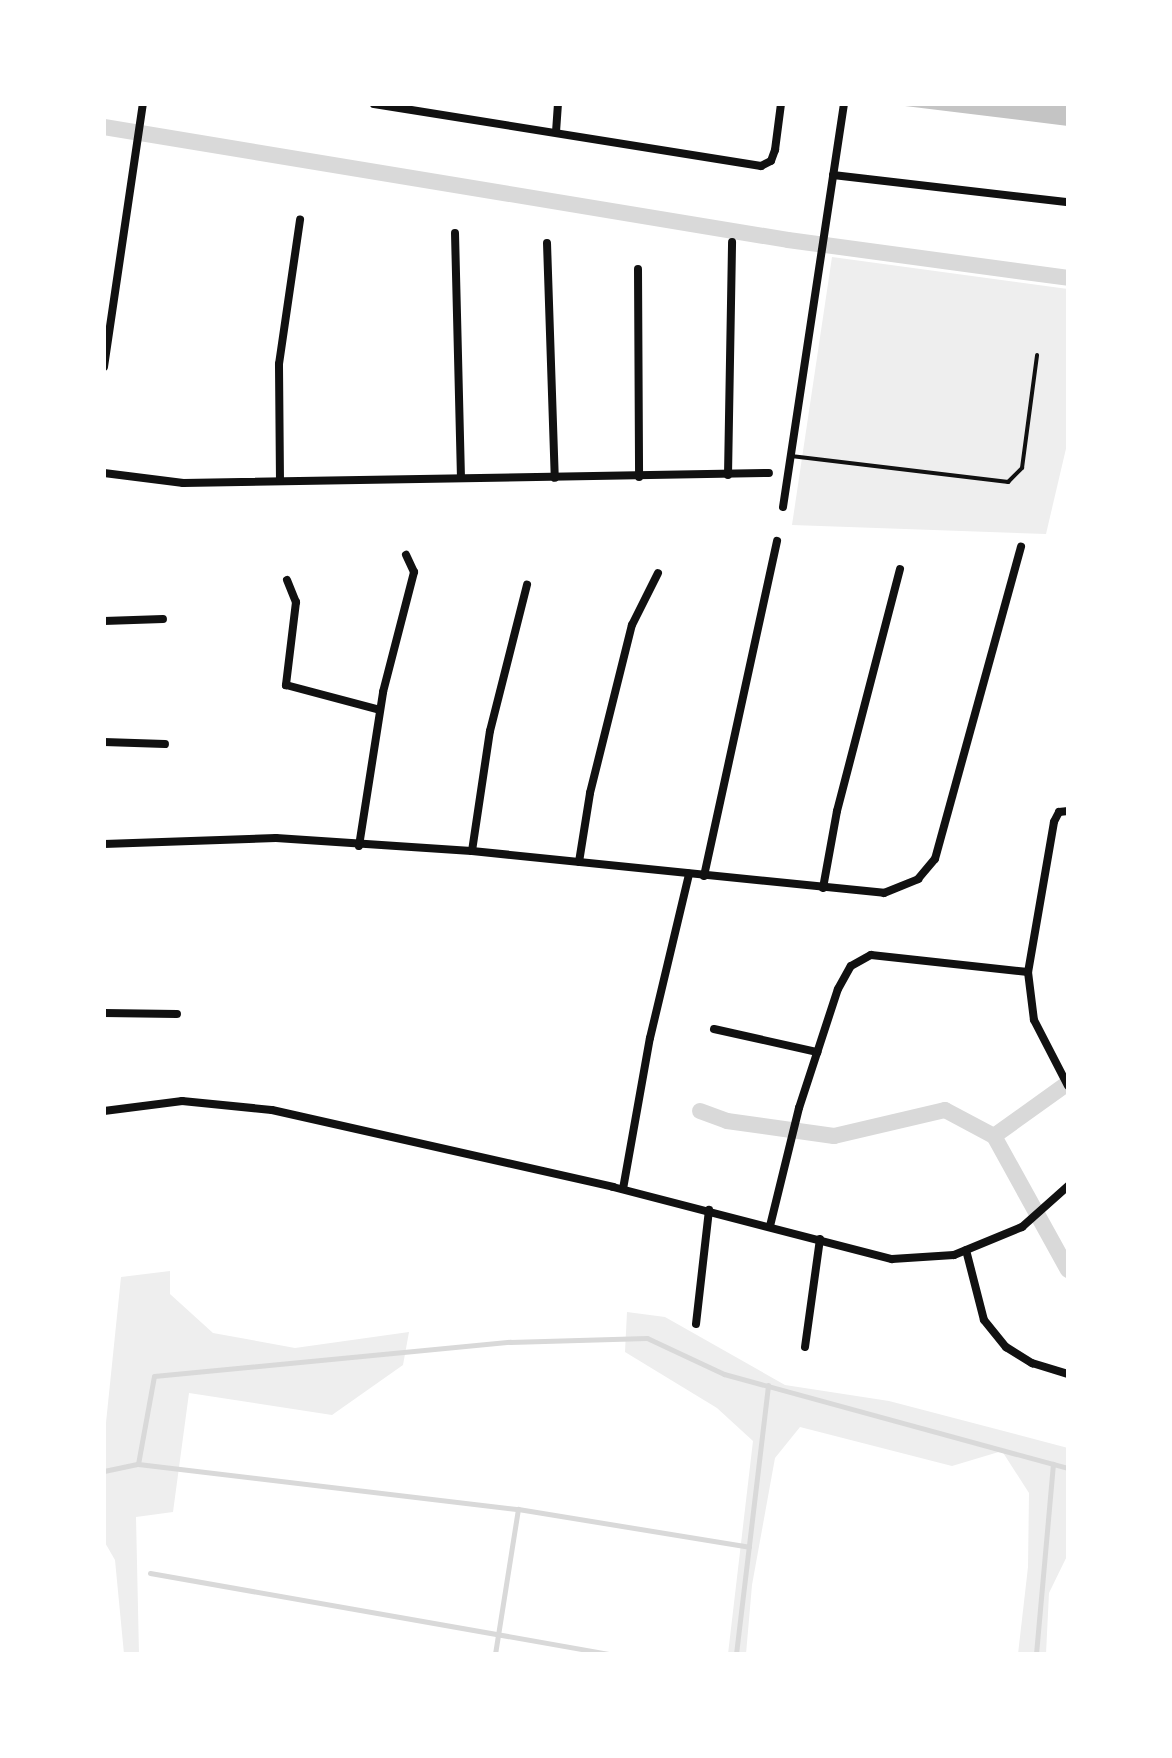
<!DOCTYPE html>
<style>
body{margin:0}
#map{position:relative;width:1172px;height:1758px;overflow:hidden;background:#fff;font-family:"DM Sans",sans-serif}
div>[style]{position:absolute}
.green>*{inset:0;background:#eee}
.stream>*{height:5px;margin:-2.5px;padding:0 2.5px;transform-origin:2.5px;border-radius:2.5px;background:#d9d9d9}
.canal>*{height:16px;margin:-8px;padding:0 8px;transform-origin:8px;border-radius:8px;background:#d9d9d9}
.building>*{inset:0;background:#c4c4c4}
.service>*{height:4px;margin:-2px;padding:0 2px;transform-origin:2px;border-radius:2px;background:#111}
.minor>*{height:8px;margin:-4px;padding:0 4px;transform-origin:4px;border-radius:4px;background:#111}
span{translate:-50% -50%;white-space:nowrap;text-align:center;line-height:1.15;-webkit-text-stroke:6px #fff;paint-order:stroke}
.frame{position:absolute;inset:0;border:106px solid #fff;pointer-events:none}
</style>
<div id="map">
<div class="green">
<i style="clip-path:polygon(832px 257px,1068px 289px,1068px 440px,1046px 534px,792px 525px)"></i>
<i style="clip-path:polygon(170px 1271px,170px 1294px,213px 1333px,295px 1348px,409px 1332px,403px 1365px,332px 1415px,189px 1393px,173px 1512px,136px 1517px,139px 1654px,124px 1654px,115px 1560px,104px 1541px,104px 1442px,121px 1277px)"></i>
<i style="clip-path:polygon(627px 1312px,665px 1317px,785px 1385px,889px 1401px,1068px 1448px,1068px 1554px,1049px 1593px,1046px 1654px,1018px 1654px,1028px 1567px,1029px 1493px,1002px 1451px,952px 1466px,800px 1427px,775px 1458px,752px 1585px,746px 1654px,728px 1654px,753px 1441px,717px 1408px,625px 1352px)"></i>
</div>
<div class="stream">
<i style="left:138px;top:1464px;width:383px;rotate:6.8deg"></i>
<i style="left:104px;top:1471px;width:35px;rotate:-12deg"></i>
<i style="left:138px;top:1464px;width:89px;rotate:-79.7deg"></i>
<i style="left:154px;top:1376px;width:358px;rotate:-5.5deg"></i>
<i style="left:510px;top:1342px;width:137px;rotate:-1.7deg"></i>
<i style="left:647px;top:1338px;width:85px;rotate:25.1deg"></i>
<i style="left:724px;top:1374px;width:357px;rotate:15.3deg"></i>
<i style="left:150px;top:1573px;width:467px;rotate:10deg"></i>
<i style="left:495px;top:1654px;width:147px;rotate:-81deg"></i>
<i style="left:518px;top:1509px;width:234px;rotate:9.3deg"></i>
<i style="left:736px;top:1654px;width:271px;rotate:-83.2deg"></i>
<i style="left:1036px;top:1654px;width:191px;rotate:-84.9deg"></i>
</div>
<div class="canal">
<i style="left:104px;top:127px;width:693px;rotate:9.38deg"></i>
<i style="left:788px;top:240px;width:283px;rotate:7.7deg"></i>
<i style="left:700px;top:1111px;width:29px;rotate:20deg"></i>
<i style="left:727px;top:1121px;width:108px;rotate:8deg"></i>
<i style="left:834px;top:1136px;width:114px;rotate:-13.2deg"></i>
<i style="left:945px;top:1110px;width:55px;rotate:28deg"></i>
<i style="left:994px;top:1136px;width:153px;rotate:61.1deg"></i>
<i style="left:994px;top:1136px;width:91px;rotate:-35.6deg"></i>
</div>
<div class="building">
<i style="clip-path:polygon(1068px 104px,1068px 126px,905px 106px,905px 104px)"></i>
</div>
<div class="service">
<i style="left:791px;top:456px;width:219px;rotate:6.8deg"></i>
<i style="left:1008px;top:482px;width:20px;rotate:-45deg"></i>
<i style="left:1022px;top:468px;width:114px;rotate:-82.4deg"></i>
</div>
<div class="minor">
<i style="left:374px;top:104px;width:392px;rotate:9.1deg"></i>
<i style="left:761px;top:166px;width:11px;rotate:-27deg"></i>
<i style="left:771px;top:161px;width:12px;rotate:-70deg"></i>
<i style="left:775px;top:150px;width:46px;rotate:-82.6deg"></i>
<i style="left:556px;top:132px;width:28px;rotate:-86deg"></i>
<i style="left:833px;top:175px;width:237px;rotate:6.6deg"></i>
<i style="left:455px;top:233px;width:245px;rotate:88.6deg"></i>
<i style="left:547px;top:243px;width:235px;rotate:88.1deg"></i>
<i style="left:638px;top:269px;width:208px;rotate:89.7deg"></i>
<i style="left:104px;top:367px;width:266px;rotate:-81.6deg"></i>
<i style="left:104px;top:473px;width:80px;rotate:7.2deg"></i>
<i style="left:183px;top:483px;width:586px;rotate:-0.98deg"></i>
<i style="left:728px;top:475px;width:233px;rotate:-89deg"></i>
<i style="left:280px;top:481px;width:117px;rotate:-90.5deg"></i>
<i style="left:279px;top:364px;width:146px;rotate:-81.7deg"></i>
<i style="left:783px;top:507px;width:408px;rotate:-81.4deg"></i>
<i style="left:287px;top:580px;width:24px;rotate:68deg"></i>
<i style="left:296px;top:602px;width:84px;rotate:96.9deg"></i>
<i style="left:286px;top:685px;width:97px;rotate:14.9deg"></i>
<i style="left:104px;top:621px;width:59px;rotate:-1.9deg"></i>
<i style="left:104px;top:742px;width:61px;rotate:1.9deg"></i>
<i style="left:1068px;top:811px;width:9px;rotate:174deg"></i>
<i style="left:1059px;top:812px;width:11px;rotate:117deg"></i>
<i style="left:1054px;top:822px;width:152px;rotate:99.8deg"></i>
<i style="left:1028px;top:972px;width:48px;rotate:82.9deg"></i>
<i style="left:1034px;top:1020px;width:74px;rotate:62.7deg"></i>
<i style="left:104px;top:844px;width:172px;rotate:-2deg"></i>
<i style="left:276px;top:838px;width:196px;rotate:3.8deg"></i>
<i style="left:472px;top:851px;width:414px;rotate:5.8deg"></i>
<i style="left:884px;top:893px;width:37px;rotate:-22deg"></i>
<i style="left:918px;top:879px;width:26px;rotate:-50deg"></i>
<i style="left:935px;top:859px;width:324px;rotate:-74.6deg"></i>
<i style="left:359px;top:846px;width:156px;rotate:-81.1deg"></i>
<i style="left:383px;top:692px;width:124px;rotate:-75.5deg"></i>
<i style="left:414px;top:572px;width:19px;rotate:-115deg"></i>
<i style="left:472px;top:851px;width:121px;rotate:-81.5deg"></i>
<i style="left:490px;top:731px;width:151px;rotate:-75.8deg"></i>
<i style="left:579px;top:862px;width:70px;rotate:-80.9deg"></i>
<i style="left:590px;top:793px;width:173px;rotate:-76deg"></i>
<i style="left:632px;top:625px;width:58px;rotate:-63.4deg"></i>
<i style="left:704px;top:876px;width:343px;rotate:-77.7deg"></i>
<i style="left:823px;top:888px;width:78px;rotate:-79.7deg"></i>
<i style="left:837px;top:811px;width:250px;rotate:-75.4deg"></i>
<i style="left:104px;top:1013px;width:73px;rotate:0.8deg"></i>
<i style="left:714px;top:1029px;width:106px;rotate:12.6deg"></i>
<i style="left:104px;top:1111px;width:79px;rotate:-7.3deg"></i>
<i style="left:182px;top:1101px;width:90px;rotate:5.7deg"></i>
<i style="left:272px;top:1110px;width:350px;rotate:12.7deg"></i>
<i style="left:613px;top:1187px;width:288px;rotate:14.5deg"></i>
<i style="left:892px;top:1259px;width:62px;rotate:-3.7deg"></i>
<i style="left:954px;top:1255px;width:74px;rotate:-22.4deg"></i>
<i style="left:1022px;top:1227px;width:62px;rotate:-41.7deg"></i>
<i style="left:623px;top:1189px;width:153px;rotate:-79.9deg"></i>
<i style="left:650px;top:1038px;width:169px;rotate:-76.6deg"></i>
<i style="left:770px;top:1226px;width:122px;rotate:-76.2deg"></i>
<i style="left:799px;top:1108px;width:125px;rotate:-71.9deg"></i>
<i style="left:838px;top:989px;width:26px;rotate:-61deg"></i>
<i style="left:851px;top:966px;width:23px;rotate:-29deg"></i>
<i style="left:871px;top:955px;width:158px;rotate:6.2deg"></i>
<i style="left:966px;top:1250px;width:72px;rotate:75.6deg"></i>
<i style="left:984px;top:1320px;width:35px;rotate:51deg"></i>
<i style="left:1006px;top:1347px;width:31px;rotate:32deg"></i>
<i style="left:1032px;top:1363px;width:38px;rotate:17deg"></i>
<i style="left:696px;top:1324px;width:115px;rotate:-83.5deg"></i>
<i style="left:805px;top:1347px;width:109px;rotate:-82.1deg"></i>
</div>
<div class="frame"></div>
</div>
